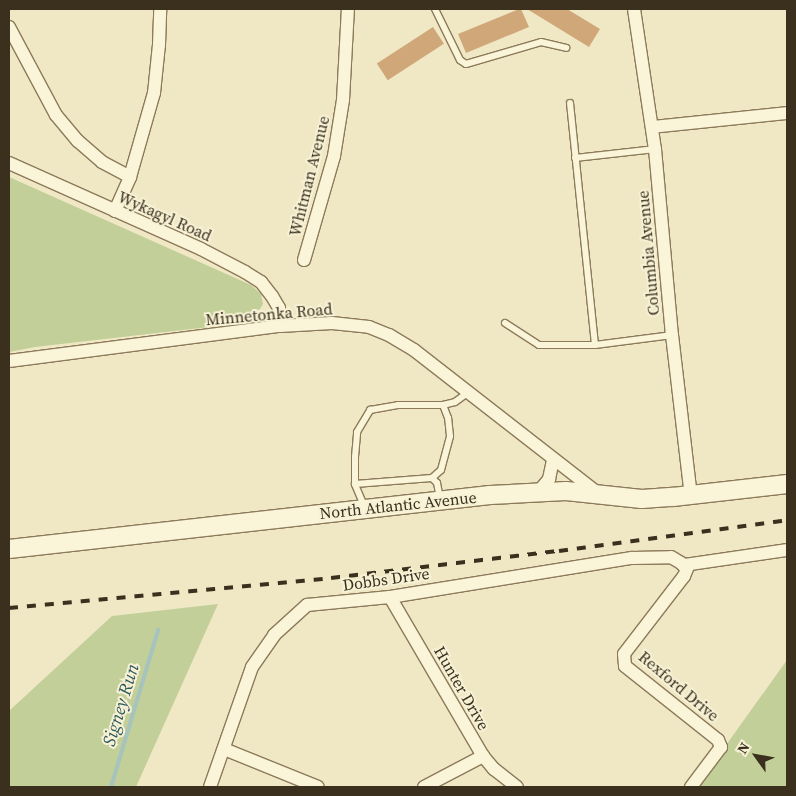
<!DOCTYPE html>
<style>
body{margin:0}
#map{position:relative;width:796px;height:796px;overflow:hidden;background:#f0e8c5;font-family:"Source Serif 4",serif}
div>[style]{position:absolute}
.green>*{inset:0;background:#c2cf98}
.stream>*{height:4px;margin:-2px;padding:0 2px;transform-origin:2px;border-radius:2px;background:#a7c3be}
.building>*{inset:0;background:#d0a779;transform-origin:0 0}
.roads{filter:drop-shadow(1px 0 #8c7a5a) drop-shadow(-1px 0 #8c7a5a) drop-shadow(0 1px #8c7a5a) drop-shadow(0 -1px #8c7a5a)}
.lane>*{height:6px;margin:-3px;padding:0 3px;transform-origin:3px;border-radius:3px;background:#faf4d9}
.street>*{height:12px;margin:-6px;padding:0 6px;transform-origin:6px;border-radius:6px;background:#faf4d9}
.secondary>*{height:18px;margin:-9px;padding:0 9px;transform-origin:9px;border-radius:9px;background:#faf4d9}
.rail>*{height:4px;margin-top:-2px;transform-origin:0;background:repeating-linear-gradient(90deg,#3b301e 0 9px,transparent 0 18px)}
span{translate:-50% -50%;white-space:nowrap;text-align:center;line-height:1.15;-webkit-text-stroke:4px #f7f1d5;paint-order:stroke}
.street-label{font-size:16px;color:#3b301e}
.water-label{font-size:18px;color:#2d595c;font-style:italic}
.frame{position:absolute;inset:0;border:10px solid #3b301e;pointer-events:none}
.north{position:absolute;left:731px;top:731px;width:50px;height:50px;-webkit-text-stroke:4px #f7f1d5;paint-order:stroke;rotate:302deg;font-size:14px;font-weight:700;line-height:20px;text-align:center;color:#3b301e}
.north::after{content:'';display:block;margin:auto;width:18px;height:22px;background:#3b301e;clip-path:polygon(50% 0,100% 100%,50% 72%,0 100%)}
</style>
<div id="map">
<div class="green">
<i style="clip-path:polygon(9px 177px,251px 285px,261px 294px,263px 304px,256px 316px,244px 323px,35px 347px,9px 352px)"></i>
<i style="clip-path:polygon(218px 604px,136px 787px,9px 787px,9px 711px,112px 616px)"></i>
<i style="clip-path:polygon(787px 660px,787px 787px,696px 787px)"></i>
</div>
<div class="stream">
<i style="left:111px;top:787px;width:164px;rotate:-73.3deg"></i>
</div>
<div class="building">
<i style="clip-path:polygon(519px 9px,521px 9px,529px 27px,466px 53px,458px 34px)"></i>
<i style="clip-path:polygon(527px 9px,567px 9px,600px 29px,589px 47px)"></i>
<i style="left:433px;top:27px;width:20px;height:67px;rotate:57deg"></i>
</div>
<div class="roads">
<div class="lane">
<i style="left:435px;top:9px;width:57px;rotate:63.9deg"></i>
<i style="left:460px;top:60px;width:7px;rotate:34deg"></i>
<i style="left:466px;top:64px;width:78px;rotate:-16.3deg"></i>
<i style="left:541px;top:42px;width:26px;rotate:13deg"></i>
<i style="left:570px;top:103px;width:243px;rotate:84.1deg"></i>
<i style="left:595px;top:345px;width:78px;rotate:-7.4deg"></i>
<i style="left:575px;top:158px;width:81px;rotate:-6.4deg"></i>
<i style="left:505px;top:323px;width:40px;rotate:32.9deg"></i>
<i style="left:539px;top:345px;width:56px"></i>
<i style="left:432px;top:478px;width:12px;rotate:-42deg"></i>
<i style="left:441px;top:470px;width:35px;rotate:-75deg"></i>
<i style="left:450px;top:436px;width:18px;rotate:-96deg"></i>
<i style="left:448px;top:418px;width:14px;rotate:-111deg"></i>
<i style="left:355px;top:484px;width:77px;rotate:-4.5deg"></i>
<i style="left:432px;top:478px;width:7px;rotate:45deg"></i>
<i style="left:437px;top:483px;width:16px;rotate:79deg"></i>
<i style="left:365px;top:508px;width:26px;rotate:-113deg"></i>
<i style="left:355px;top:484px;width:27px;rotate:-90deg"></i>
<i style="left:355px;top:457px;width:25px;rotate:-85deg"></i>
<i style="left:357px;top:432px;width:26px;rotate:-59deg"></i>
<i style="left:370px;top:410px;width:28px;rotate:-10deg"></i>
<i style="left:398px;top:405px;width:45px"></i>
<i style="left:443px;top:405px;width:12px;rotate:-14deg"></i>
<i style="left:455px;top:402px;width:17px;rotate:-36deg"></i>
</div>
<div class="street">
<i style="left:634px;top:9px;width:142px;rotate:81.5deg"></i>
<i style="left:655px;top:149px;width:187px;rotate:84.8deg"></i>
<i style="left:672px;top:335px;width:162px;rotate:83.3deg"></i>
<i style="left:9px;top:27px;width:100px;rotate:61.9deg"></i>
<i style="left:56px;top:115px;width:34px;rotate:50deg"></i>
<i style="left:78px;top:141px;width:32px;rotate:41deg"></i>
<i style="left:102px;top:162px;width:32px;rotate:28deg"></i>
<i style="left:652px;top:127px;width:136px;rotate:-5.9deg"></i>
<i style="left:9px;top:163px;width:210px;rotate:24.1deg"></i>
<i style="left:201px;top:249px;width:50px;rotate:27.6deg"></i>
<i style="left:245px;top:272px;width:19px;rotate:32deg"></i>
<i style="left:261px;top:282px;width:18px;rotate:52deg"></i>
<i style="left:272px;top:296px;width:14px;rotate:60deg"></i>
<i style="left:279px;top:308px;width:18px;rotate:87deg"></i>
<i style="left:115px;top:211px;width:37px;rotate:-66deg"></i>
<i style="left:130px;top:177px;width:87px;rotate:-74.1deg"></i>
<i style="left:154px;top:93px;width:48px;rotate:-84.1deg"></i>
<i style="left:159px;top:45px;width:36px;rotate:-88deg"></i>
<i style="left:304px;top:260px;width:108px;rotate:-73.9deg"></i>
<i style="left:334px;top:156px;width:57px;rotate:-80.9deg"></i>
<i style="left:343px;top:100px;width:91px;rotate:-86.9deg"></i>
<i style="left:9px;top:361px;width:273px;rotate:-7.4deg"></i>
<i style="left:280px;top:326px;width:52px;rotate:-3.3deg"></i>
<i style="left:332px;top:323px;width:37px;rotate:6deg"></i>
<i style="left:369px;top:327px;width:22px;rotate:22deg"></i>
<i style="left:389px;top:335px;width:29px;rotate:31deg"></i>
<i style="left:414px;top:350px;width:233px;rotate:37.9deg"></i>
<i style="left:539px;top:491px;width:16px;rotate:-50deg"></i>
<i style="left:549px;top:479px;width:19px;rotate:-78deg"></i>
<i style="left:684px;top:565px;width:104px;rotate:-8.3deg"></i>
<i style="left:390px;top:597px;width:184px;rotate:59.7deg"></i>
<i style="left:483px;top:756px;width:17px;rotate:50deg"></i>
<i style="left:494px;top:769px;width:29px;rotate:38deg"></i>
<i style="left:224px;top:749px;width:101px;rotate:22deg"></i>
<i style="left:210px;top:787px;width:127px;rotate:-70.7deg"></i>
<i style="left:252px;top:667px;width:39px;rotate:-55deg"></i>
<i style="left:274px;top:635px;width:45px;rotate:-42.3deg"></i>
<i style="left:307px;top:605px;width:83px;rotate:-5.5deg"></i>
<i style="left:390px;top:597px;width:245px;rotate:-9.2deg"></i>
<i style="left:632px;top:558px;width:39px;rotate:-1deg"></i>
<i style="left:671px;top:557px;width:12px;rotate:31deg"></i>
<i style="left:681px;top:563px;width:8px;rotate:45deg"></i>
<i style="left:687px;top:569px;width:8px;rotate:113deg"></i>
<i style="left:684px;top:576px;width:98px;rotate:127.6deg"></i>
<i style="left:624px;top:654px;width:12px;rotate:85deg"></i>
<i style="left:625px;top:666px;width:119px;rotate:38.5deg"></i>
<i style="left:718px;top:740px;width:8px;rotate:67deg"></i>
<i style="left:721px;top:747px;width:50px;rotate:126.9deg"></i>
<i style="left:424px;top:787px;width:67px;rotate:-27.7deg"></i>
</div>
<div class="secondary">
<i style="left:9px;top:549px;width:484px;rotate:-6.4deg"></i>
<i style="left:490px;top:495px;width:76px;rotate:-3deg"></i>
<i style="left:566px;top:491px;width:76px;rotate:6deg"></i>
<i style="left:642px;top:499px;width:31px;rotate:-4deg"></i>
<i style="left:673px;top:497px;width:115px;rotate:-6.5deg"></i>
</div>
</div>
<div class="rail">
<i style="left:9px;top:608px;width:323px;rotate:-5.3deg"></i>
<i style="left:331px;top:578px;width:230px;rotate:-6.8deg"></i>
<i style="left:559px;top:551px;width:230px;rotate:-7.7deg"></i>
</div>
<div class="street-label">
<span style="left:309px;top:176px;rotate:-76deg">Whitman Avenue</span>
<span style="left:165px;top:216px;rotate:24deg">Wykagyl Road</span>
<span style="left:648px;top:253px;rotate:-95deg">Columbia Avenue</span>
<span style="left:269px;top:314px;rotate:-5deg">Minnetonka Road</span>
<span style="left:398px;top:505px;rotate:-6deg">North Atlantic Avenue</span>
<span style="left:386px;top:579px;rotate:-8deg">Dobbs Drive</span>
<span style="left:679px;top:686px;rotate:40deg">Rexford Drive</span>
<span style="left:462px;top:688px;rotate:60deg">Hunter Drive</span>
</div>
<div class="water-label">
<span style="left:121px;top:705px;rotate:-73deg">Signey Run</span>
</div>
<div class="frame"></div>
<div class="north">N</div>
</div>
